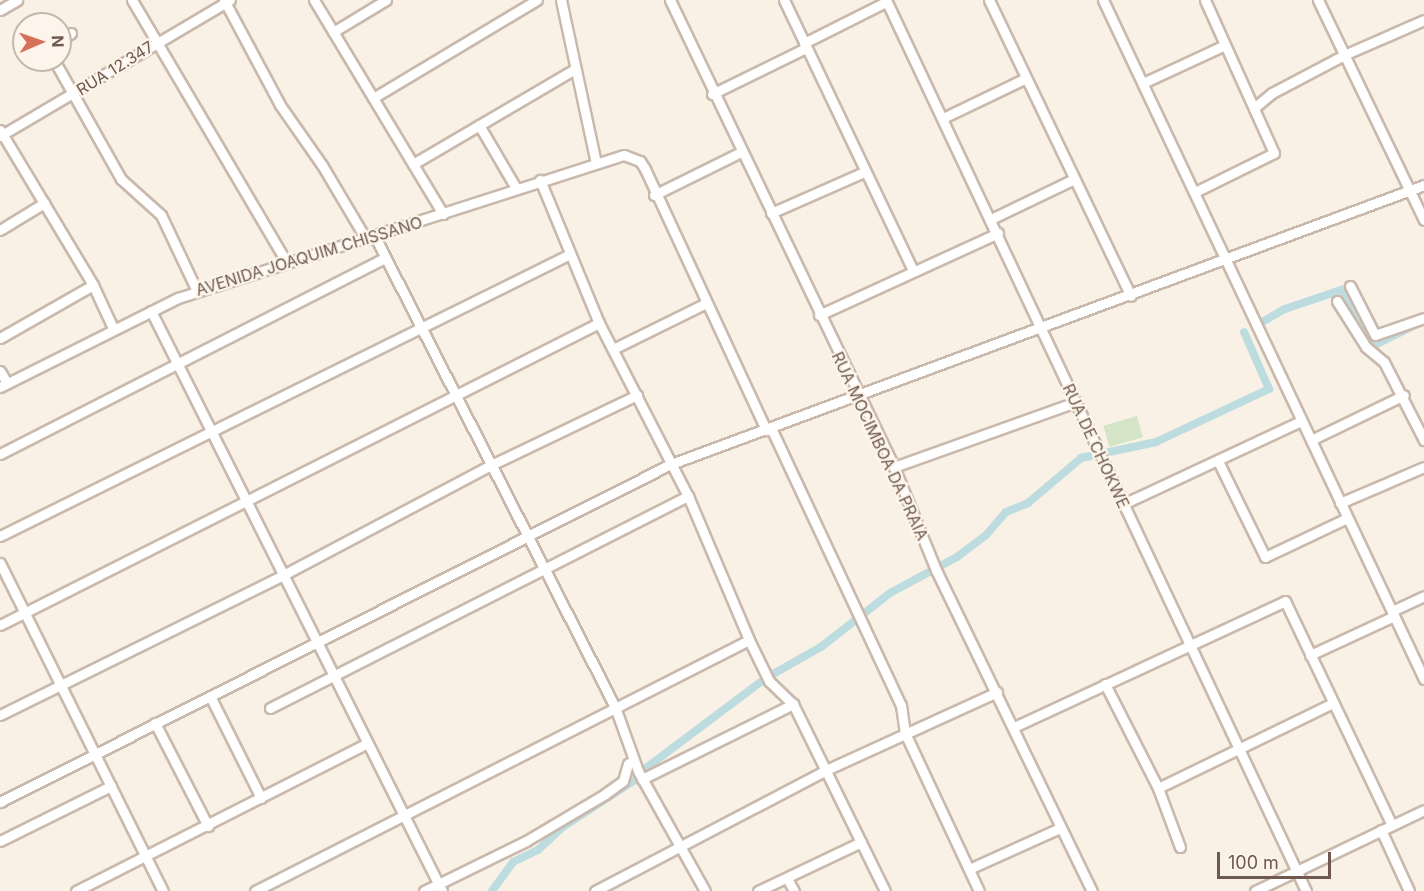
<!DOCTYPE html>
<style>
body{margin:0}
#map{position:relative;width:1424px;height:891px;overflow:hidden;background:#f9f1e5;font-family:Inter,sans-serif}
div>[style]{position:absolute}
.green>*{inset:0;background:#d3e5c6;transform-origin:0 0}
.canal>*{height:8px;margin:-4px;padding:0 4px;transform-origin:4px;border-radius:4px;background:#bcdce0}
.roads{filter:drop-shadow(2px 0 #c9b9ad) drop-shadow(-2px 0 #c9b9ad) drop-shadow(0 2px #c9b9ad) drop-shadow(0 -2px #c9b9ad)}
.minor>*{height:9px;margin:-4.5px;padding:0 4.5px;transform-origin:4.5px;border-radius:4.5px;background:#fff}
span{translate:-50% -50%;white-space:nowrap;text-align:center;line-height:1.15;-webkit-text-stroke:4.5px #fdf5eb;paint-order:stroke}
.street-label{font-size:16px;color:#6f594e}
.north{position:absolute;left:12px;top:12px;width:60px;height:60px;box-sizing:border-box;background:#fdf5eb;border:2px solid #c4b7ac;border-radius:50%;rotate:88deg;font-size:16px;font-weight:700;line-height:24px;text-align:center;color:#6f594e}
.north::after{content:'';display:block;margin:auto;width:21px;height:27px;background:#d57159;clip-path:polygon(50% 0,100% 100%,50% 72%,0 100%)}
.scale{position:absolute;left:1217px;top:852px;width:114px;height:27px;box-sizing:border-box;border:3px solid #6f594e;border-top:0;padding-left:8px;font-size:18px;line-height:21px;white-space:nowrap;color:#6f594e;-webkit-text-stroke:4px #fdf5eb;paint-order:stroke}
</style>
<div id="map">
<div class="green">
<i style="left:1137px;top:416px;width:22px;height:35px;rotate:74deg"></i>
</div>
<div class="canal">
<i style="left:1257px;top:325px;width:32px;rotate:-30deg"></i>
<i style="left:1285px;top:309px;width:62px;rotate:-18.7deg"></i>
<i style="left:1344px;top:289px;width:22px;rotate:74deg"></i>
<i style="left:1350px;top:310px;width:43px;rotate:60.4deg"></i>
<i style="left:1371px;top:347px;width:54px;rotate:-26.6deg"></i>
<i style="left:492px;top:891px;width:36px;rotate:-54deg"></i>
<i style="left:513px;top:862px;width:28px;rotate:-26deg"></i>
<i style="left:538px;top:850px;width:34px;rotate:-43deg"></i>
<i style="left:563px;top:827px;width:93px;rotate:-33.2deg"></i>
<i style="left:641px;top:776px;width:9px;rotate:-58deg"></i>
<i style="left:646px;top:768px;width:150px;rotate:-36.9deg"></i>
<i style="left:766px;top:678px;width:63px;rotate:-29.4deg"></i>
<i style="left:821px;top:647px;width:88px;rotate:-38deg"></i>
<i style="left:890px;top:593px;width:76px;rotate:-28.2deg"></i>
<i style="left:957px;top:557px;width:36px;rotate:-37deg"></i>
<i style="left:986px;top:535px;width:30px;rotate:-49deg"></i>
<i style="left:1006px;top:512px;width:24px;rotate:-22deg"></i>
<i style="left:1028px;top:503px;width:70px;rotate:-40.3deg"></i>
<i style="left:1081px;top:458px;width:77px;rotate:-12deg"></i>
<i style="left:1156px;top:442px;width:125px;rotate:-25.1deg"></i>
<i style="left:1269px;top:389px;width:62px;rotate:-113.7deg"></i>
</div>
<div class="roads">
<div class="minor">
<i style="left:132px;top:0;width:305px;rotate:59.5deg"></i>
<i style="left:224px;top:0;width:119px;rotate:61.9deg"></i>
<i style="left:280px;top:105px;width:73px;rotate:55deg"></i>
<i style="left:322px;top:165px;width:86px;rotate:59.3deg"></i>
<i style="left:314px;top:0;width:250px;rotate:58.9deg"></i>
<i style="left:561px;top:0;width:167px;rotate:77.9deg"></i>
<i style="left:670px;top:0;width:518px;rotate:64.37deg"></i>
<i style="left:894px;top:467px;width:111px;rotate:67.8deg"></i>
<i style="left:936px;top:570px;width:357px;rotate:64.1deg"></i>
<i style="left:784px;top:0;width:299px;rotate:64.5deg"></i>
<i style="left:886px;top:0;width:985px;rotate:64.76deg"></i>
<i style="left:989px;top:0;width:328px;rotate:64.4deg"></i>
<i style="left:1103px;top:0;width:751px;rotate:64.7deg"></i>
<i style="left:1318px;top:0;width:244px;rotate:64.3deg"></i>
<i style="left:0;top:10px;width:20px;rotate:-30deg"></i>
<i style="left:333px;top:32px;width:62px;rotate:-31.1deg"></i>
<i style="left:60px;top:40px;width:13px;rotate:-32deg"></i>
<i style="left:804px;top:43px;width:92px;rotate:-26.6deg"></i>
<i style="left:54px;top:60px;width:137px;rotate:60.6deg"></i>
<i style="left:121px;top:179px;width:54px;rotate:42deg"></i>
<i style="left:161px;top:215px;width:84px;rotate:64.7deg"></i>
<i style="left:1143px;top:83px;width:90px;rotate:-24.9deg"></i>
<i style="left:712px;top:94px;width:105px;rotate:-26.1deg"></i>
<i style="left:373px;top:98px;width:191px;rotate:-30.9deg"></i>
<i style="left:1254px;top:108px;width:23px;rotate:-40deg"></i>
<i style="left:1272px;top:93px;width:81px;rotate:-27.8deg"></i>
<i style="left:1344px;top:55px;width:87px;rotate:-23.6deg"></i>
<i style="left:943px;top:118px;width:92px;rotate:-25.7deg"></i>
<i style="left:479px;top:125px;width:73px;rotate:59.6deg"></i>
<i style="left:0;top:130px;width:181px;rotate:59deg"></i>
<i style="left:93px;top:285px;width:47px;rotate:65.1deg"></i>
<i style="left:0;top:136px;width:267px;rotate:-30.6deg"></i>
<i style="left:413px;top:164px;width:188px;rotate:-30.4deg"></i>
<i style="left:540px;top:180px;width:155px;rotate:67.6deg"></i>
<i style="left:599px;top:323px;width:195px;rotate:62.8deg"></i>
<i style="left:688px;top:496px;width:156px;rotate:67deg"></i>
<i style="left:749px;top:640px;width:46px;rotate:64deg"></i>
<i style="left:769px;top:681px;width:33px;rotate:44deg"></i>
<i style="left:793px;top:704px;width:208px;rotate:63.8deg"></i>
<i style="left:1195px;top:192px;width:88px;rotate:-26.3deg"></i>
<i style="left:1274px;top:153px;width:168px;rotate:-114.3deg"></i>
<i style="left:654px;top:195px;width:97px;rotate:-26.3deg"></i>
<i style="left:771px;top:213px;width:102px;rotate:-23.8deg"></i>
<i style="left:991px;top:219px;width:92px;rotate:-25.7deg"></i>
<i style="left:0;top:230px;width:52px;rotate:-31.5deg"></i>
<i style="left:375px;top:237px;width:528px;rotate:62.95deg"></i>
<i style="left:615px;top:707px;width:68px;rotate:70.2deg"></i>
<i style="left:638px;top:771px;width:137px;rotate:60.8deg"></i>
<i style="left:1350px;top:286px;width:55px;rotate:63deg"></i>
<i style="left:1375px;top:335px;width:52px;rotate:-19.1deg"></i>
<i style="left:1337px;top:301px;width:54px;rotate:57.8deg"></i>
<i style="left:1366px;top:347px;width:23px;rotate:40deg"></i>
<i style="left:1384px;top:362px;width:88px;rotate:62.9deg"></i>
<i style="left:151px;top:311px;width:649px;rotate:63.36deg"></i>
<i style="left:819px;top:315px;width:197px;rotate:-24.6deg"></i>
<i style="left:0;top:338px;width:107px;rotate:-29.7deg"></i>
<i style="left:613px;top:349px;width:104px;rotate:-26.3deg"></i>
<i style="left:0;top:371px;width:14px;rotate:60deg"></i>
<i style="left:0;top:387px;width:199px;rotate:-26.6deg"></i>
<i style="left:178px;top:298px;width:468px;rotate:-17.8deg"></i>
<i style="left:624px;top:155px;width:17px;rotate:21deg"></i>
<i style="left:640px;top:161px;width:9px;rotate:58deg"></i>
<i style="left:645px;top:169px;width:288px;rotate:65.1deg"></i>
<i style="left:771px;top:428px;width:306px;rotate:64.9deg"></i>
<i style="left:901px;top:705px;width:28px;rotate:82deg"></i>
<i style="left:905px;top:733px;width:174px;rotate:64.9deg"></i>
<i style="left:1311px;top:440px;width:103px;rotate:-25.8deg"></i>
<i style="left:0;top:454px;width:432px;rotate:-27deg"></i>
<i style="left:1218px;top:461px;width:107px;rotate:63.9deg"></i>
<i style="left:1265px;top:557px;width:91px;rotate:-25.4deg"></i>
<i style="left:894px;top:467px;width:193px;rotate:-19.7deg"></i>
<i style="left:1340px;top:503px;width:91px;rotate:-23.2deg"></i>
<i style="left:1123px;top:504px;width:196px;rotate:-25deg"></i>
<i style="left:0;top:536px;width:636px;rotate:-26.32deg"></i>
<i style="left:0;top:563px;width:366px;rotate:63.6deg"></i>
<i style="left:1392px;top:611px;width:35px;rotate:-25deg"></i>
<i style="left:0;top:625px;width:671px;rotate:-26.76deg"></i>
<i style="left:1310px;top:655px;width:93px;rotate:-24.9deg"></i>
<i style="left:1105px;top:684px;width:117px;rotate:63deg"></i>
<i style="left:1158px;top:788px;width:63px;rotate:69.6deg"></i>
<i style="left:210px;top:696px;width:114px;rotate:63.4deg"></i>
<i style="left:270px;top:708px;width:469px;rotate:-26.9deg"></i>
<i style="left:0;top:715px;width:318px;rotate:-26.3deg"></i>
<i style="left:285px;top:574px;width:233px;rotate:-27.9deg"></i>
<i style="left:491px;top:465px;width:162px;rotate:-25.6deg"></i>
<i style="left:155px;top:723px;width:116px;rotate:62.8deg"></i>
<i style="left:1014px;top:727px;width:299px;rotate:-24.9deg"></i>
<i style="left:1285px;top:601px;width:248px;rotate:64.5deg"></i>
<i style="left:642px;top:779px;width:169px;rotate:-26.4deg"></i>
<i style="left:1158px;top:788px;width:195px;rotate:-25.9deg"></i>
<i style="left:0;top:802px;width:751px;rotate:-26.74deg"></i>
<i style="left:671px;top:464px;width:803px;rotate:-20.33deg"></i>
<i style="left:1381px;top:830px;width:67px;rotate:65.3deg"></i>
<i style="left:0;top:841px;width:124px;rotate:-26.4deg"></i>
<i style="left:969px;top:869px;width:100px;rotate:-24.3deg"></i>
<i style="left:787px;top:878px;width:15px;rotate:62deg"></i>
<i style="left:76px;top:891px;width:327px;rotate:-26.9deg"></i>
<i style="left:255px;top:891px;width:554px;rotate:-26.93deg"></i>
<i style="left:424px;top:891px;width:114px;rotate:-26.1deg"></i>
<i style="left:526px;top:841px;width:92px;rotate:-30.7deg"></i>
<i style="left:605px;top:794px;width:22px;rotate:-36deg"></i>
<i style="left:623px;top:781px;width:18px;rotate:-74deg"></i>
<i style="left:628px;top:764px;width:7px;rotate:-34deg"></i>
<i style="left:595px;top:891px;width:261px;rotate:-27.6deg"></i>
<i style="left:826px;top:770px;width:188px;rotate:-24.5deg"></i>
<i style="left:758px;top:891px;width:114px;rotate:-25.4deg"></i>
<i style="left:1255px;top:891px;width:187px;rotate:-25.6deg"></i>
</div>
</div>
<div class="street-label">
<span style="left:115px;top:68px;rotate:-32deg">RUA 12.347</span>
<span style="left:309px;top:256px;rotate:-17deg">AVENIDA JOAQUIM CHISSANO</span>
<span style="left:880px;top:446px;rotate:65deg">RUA MOCIMBOA DA PRAIA</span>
<span style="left:1096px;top:446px;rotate:65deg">RUA DE CHOKWE</span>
</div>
<div class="north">N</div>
<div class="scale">100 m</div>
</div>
